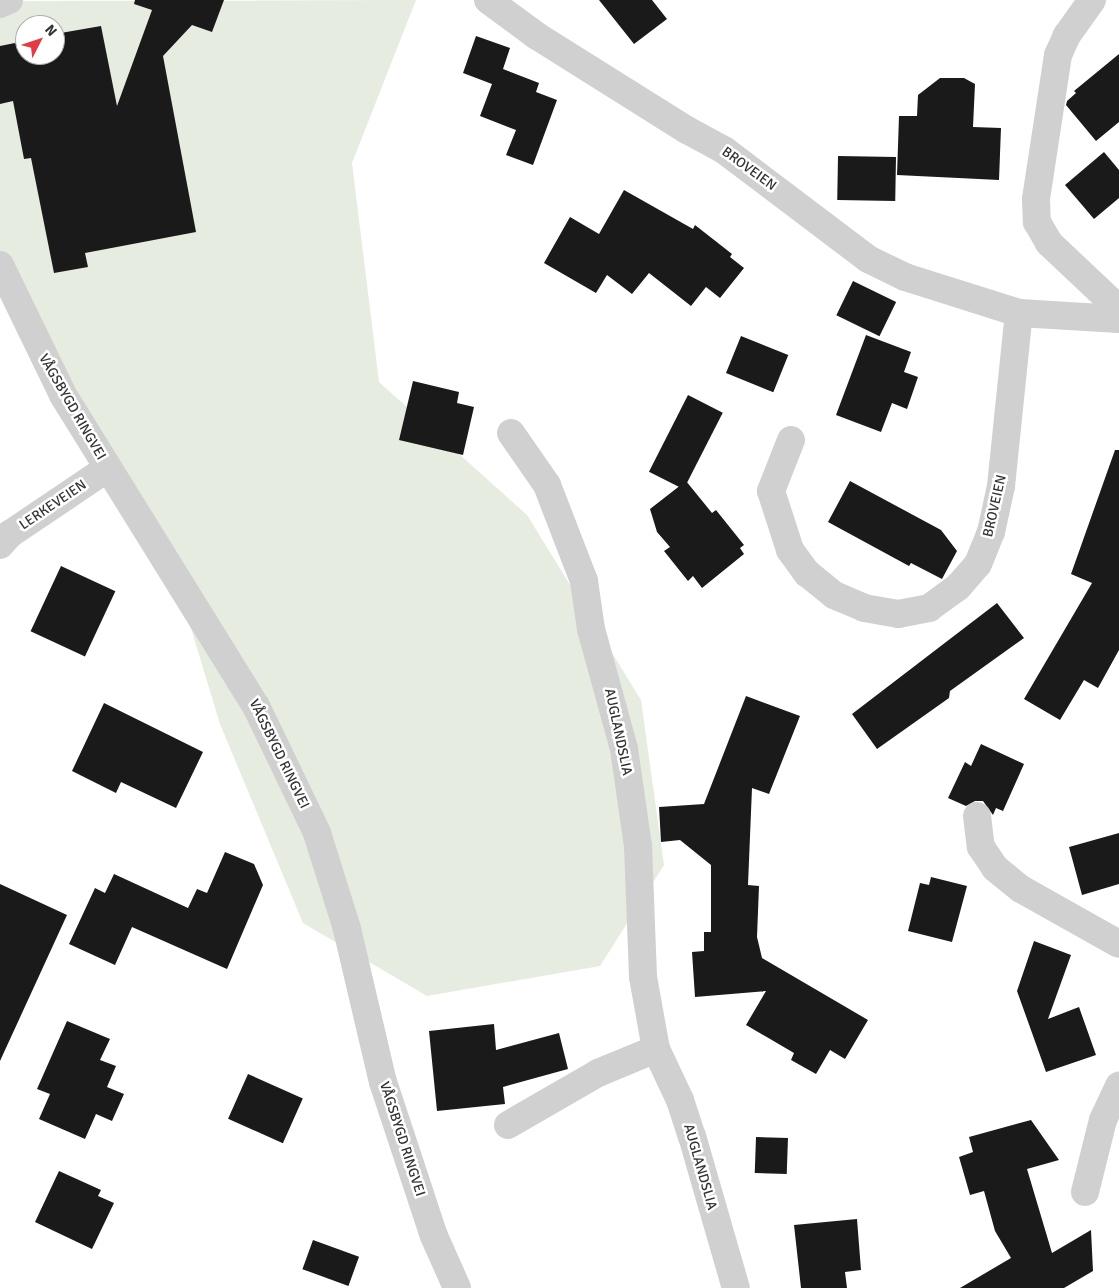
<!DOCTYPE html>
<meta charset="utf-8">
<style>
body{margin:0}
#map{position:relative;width:1119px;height:1288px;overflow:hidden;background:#fff;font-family:Signika,sans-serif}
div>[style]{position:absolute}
.green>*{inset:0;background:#e6ecdf}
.building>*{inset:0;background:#1a1a1a;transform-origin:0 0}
.minor>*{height:28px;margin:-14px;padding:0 14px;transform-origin:14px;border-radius:14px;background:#d0d0d0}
span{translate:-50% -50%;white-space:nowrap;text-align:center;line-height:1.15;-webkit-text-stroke:5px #fff;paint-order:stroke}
.street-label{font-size:14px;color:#333}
.north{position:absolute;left:15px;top:15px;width:50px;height:50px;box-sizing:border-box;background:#fff;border:1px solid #adadad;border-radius:50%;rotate:49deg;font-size:14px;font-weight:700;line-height:20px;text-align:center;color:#333}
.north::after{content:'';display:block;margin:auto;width:18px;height:22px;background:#e63946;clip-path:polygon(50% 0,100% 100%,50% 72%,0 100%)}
</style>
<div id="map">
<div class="green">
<i style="clip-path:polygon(evenodd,416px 0,352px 163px,379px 382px,527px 515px,641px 700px,664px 865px,600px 966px,427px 996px,303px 923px,220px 724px,190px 625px,0 266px,0 1px,416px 0,25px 25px,55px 25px,55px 55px,25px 55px,25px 25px)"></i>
</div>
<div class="building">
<i style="clip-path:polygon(135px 0,224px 0,212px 32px,192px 25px,163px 56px,196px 232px,85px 253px,88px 267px,54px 273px,31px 158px,24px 159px,13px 101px,0 104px,0 46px,25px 41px,25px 55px,55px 55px,55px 34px,101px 26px,117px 106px,152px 10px,134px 4px)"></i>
<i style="clip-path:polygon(599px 0,652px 0,667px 19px,634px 44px)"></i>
<i style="clip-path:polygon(476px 36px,510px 48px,503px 69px,539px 83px,536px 92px,557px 100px,533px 165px,506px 155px,516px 130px,480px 116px,492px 84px,463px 73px)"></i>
<i style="clip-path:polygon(1119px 54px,1119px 122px,1096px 141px,1066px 105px,1067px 101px,1076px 93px,1074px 91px)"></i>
<i style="clip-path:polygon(940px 78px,964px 78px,975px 84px,973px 127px,1001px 128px,999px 180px,897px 175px,899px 116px,917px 116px,918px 95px)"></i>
<i style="clip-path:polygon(1104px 152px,1119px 170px,1119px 198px,1094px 219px,1065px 185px)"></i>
<i style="left:896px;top:157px;width:44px;height:58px;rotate:91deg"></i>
<i style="clip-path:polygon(624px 190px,693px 229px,695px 225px,732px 254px,730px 257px,744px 268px,720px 298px,706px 287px,691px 306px,649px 273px,632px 294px,607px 275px,596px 293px,544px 263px,570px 217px,599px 234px)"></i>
<i style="left:853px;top:281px;width:48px;height:38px;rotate:26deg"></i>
<i style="clip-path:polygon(866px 335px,911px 352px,904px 372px,918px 377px,907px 409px,892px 403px,881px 432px,836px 415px)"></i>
<i style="left:741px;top:336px;width:51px;height:40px;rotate:22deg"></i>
<i style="clip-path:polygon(413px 381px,459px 392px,457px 403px,474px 407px,463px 455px,399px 440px)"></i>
<i style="left:688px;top:395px;width:39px;height:86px;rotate:27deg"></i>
<i style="clip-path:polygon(1115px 450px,1119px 450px,1119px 650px,1098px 688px,1084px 680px,1060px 720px,1024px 699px,1092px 583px,1071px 574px)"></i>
<i style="clip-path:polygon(686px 481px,712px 513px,716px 510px,744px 545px,740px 548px,744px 554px,702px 588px,693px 576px,688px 581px,664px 551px,670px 547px,657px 532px,650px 509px)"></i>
<i style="clip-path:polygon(850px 481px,941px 530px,957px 551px,942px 579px,911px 563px,909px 566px,828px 522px)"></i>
<i style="left:61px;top:566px;width:60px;height:72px;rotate:25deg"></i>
<i style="clip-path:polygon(997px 603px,1024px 638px,950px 691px,949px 698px,877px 749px,852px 714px)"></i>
<i style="clip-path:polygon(746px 696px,800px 716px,769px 794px,752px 788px,748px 885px,759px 886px,757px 937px,762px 958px,868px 1020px,845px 1059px,830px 1050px,816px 1074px,791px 1060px,794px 1053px,746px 1025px,766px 991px,695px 997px,692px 952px,704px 951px,704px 932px,711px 932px,711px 865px,680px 840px,661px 842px,659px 807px,704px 804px)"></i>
<i style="clip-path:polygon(104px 703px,203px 752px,176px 808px,121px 782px,116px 793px,72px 771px)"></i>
<i style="clip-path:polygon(981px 744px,1024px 764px,1003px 811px,996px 808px,993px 815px,983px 801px,975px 801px,966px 806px,948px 798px,965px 762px,971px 766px)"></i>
<i style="clip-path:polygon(1119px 833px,1119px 884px,1082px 895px,1069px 847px)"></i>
<i style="clip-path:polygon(225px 852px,254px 864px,263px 885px,227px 969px,132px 927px,115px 965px,69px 944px,95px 888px,105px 893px,114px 874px,188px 908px,197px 889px,207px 893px)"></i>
<i style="clip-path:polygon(931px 877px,967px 886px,952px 942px,908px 931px,920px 883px,929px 885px)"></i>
<i style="clip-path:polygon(0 884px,67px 915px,0 1061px)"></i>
<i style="clip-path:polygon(1034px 941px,1071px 955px,1048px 1019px,1079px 1007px,1096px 1055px,1046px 1072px,1017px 991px)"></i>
<i style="clip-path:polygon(67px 1021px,110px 1039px,100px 1060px,116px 1066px,107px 1087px,124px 1094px,112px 1121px,96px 1114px,85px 1139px,39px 1119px,50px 1094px,37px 1089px)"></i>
<i style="clip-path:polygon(494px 1024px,496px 1050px,559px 1033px,568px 1069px,503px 1087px,505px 1104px,437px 1111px,429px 1031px)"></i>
<i style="left:248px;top:1074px;width:60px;height:49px;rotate:24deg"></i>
<i style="clip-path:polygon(1031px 1120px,1059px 1160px,1027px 1169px,1052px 1253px,1091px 1230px,1093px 1271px,1064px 1288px,960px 1288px,1011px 1258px,995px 1231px,984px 1191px,970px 1195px,959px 1157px,973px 1152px,969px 1137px)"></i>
<i style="left:756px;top:1137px;width:32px;height:36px;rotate:2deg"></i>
<i style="clip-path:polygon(59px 1171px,101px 1190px,98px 1196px,114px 1203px,92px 1249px,35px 1222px)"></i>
<i style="clip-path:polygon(857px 1219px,861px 1270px,845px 1272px,847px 1288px,801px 1288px,794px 1225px)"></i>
<i style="left:313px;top:1240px;width:49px;height:31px;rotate:20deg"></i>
</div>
<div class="minor">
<i style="left:488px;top:0;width:61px;rotate:36.3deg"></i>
<i style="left:537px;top:36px;width:177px;rotate:32.1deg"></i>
<i style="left:687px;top:130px;width:42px;rotate:28.4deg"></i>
<i style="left:724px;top:150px;width:181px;rotate:37.1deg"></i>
<i style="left:868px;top:259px;width:41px;rotate:25.9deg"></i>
<i style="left:905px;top:277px;width:120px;rotate:17.5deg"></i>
<i style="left:1019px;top:313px;width:100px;rotate:3.4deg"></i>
<i style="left:1092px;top:0;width:43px;rotate:125.5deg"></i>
<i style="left:1067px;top:35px;width:22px;rotate:114deg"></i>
<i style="left:1058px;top:55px;width:146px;rotate:98.7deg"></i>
<i style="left:1036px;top:199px;width:23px;rotate:88deg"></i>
<i style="left:1037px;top:222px;width:24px;rotate:60deg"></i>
<i style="left:1049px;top:243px;width:96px;rotate:43.3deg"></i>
<i style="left:0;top:4px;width:10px;rotate:-24deg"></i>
<i style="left:0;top:265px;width:144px;rotate:64.1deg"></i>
<i style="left:63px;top:395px;width:366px;rotate:58.2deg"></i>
<i style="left:256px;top:706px;width:141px;rotate:64.3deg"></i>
<i style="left:317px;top:833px;width:101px;rotate:72.6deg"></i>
<i style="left:347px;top:929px;width:157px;rotate:76.8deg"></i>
<i style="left:383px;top:1082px;width:162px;rotate:71.7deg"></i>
<i style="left:434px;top:1236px;width:57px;rotate:66.1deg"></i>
<i style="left:511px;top:433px;width:63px;rotate:55.3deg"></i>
<i style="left:547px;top:485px;width:103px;rotate:68.9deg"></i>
<i style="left:584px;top:581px;width:49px;rotate:81.7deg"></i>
<i style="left:591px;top:629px;width:124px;rotate:74.6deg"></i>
<i style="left:624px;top:749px;width:98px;rotate:81.8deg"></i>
<i style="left:638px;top:846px;width:131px;rotate:87.8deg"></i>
<i style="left:643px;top:977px;width:73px;rotate:79.8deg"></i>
<i style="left:791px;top:440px;width:55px;rotate:111.4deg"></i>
<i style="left:771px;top:491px;width:62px;rotate:72.1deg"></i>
<i style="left:790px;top:550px;width:29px;rotate:54deg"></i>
<i style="left:807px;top:573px;width:35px;rotate:39deg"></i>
<i style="left:834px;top:595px;width:33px;rotate:23deg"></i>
<i style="left:864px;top:608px;width:35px;rotate:10deg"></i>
<i style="left:898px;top:614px;width:32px;rotate:-11deg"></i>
<i style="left:929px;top:608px;width:36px;rotate:-36deg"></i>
<i style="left:958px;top:587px;width:30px;rotate:-49deg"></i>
<i style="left:978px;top:564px;width:35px;rotate:-68deg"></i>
<i style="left:991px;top:532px;width:47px;rotate:-77.7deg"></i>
<i style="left:1001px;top:486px;width:174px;rotate:-84.1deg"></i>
<i style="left:0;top:545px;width:15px;rotate:-48deg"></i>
<i style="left:10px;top:534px;width:118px;rotate:-34deg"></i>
<i style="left:977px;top:816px;width:31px;rotate:83deg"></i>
<i style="left:981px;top:847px;width:25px;rotate:56deg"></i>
<i style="left:995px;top:868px;width:33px;rotate:39deg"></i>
<i style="left:1021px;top:889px;width:112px;rotate:29.3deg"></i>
<i style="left:508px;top:1125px;width:104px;rotate:-30deg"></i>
<i style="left:598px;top:1073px;width:63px;rotate:-22.5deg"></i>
<i style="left:656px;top:1049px;width:56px;rotate:64.8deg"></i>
<i style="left:680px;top:1100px;width:38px;rotate:72deg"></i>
<i style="left:692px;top:1136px;width:158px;rotate:73.9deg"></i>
<i style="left:1085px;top:1192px;width:74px;rotate:-76deg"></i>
<i style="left:1103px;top:1120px;width:38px;rotate:-65deg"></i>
</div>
<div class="street-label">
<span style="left:749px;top:169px;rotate:36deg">BROVEIEN</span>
<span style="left:72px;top:407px;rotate:60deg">VÅGSBYGD RINGVEI</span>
<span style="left:53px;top:505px;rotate:-34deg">LERKEVEIEN</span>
<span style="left:995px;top:506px;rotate:-77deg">BROVEIEN</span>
<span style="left:618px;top:732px;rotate:78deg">AUGLANDSLIA</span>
<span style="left:279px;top:754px;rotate:64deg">VÅGSBYGD RINGVEI</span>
<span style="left:402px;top:1139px;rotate:72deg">VÅGSBYGD RINGVEI</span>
<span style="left:700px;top:1167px;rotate:74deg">AUGLANDSLIA</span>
</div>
<div class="north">N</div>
</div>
